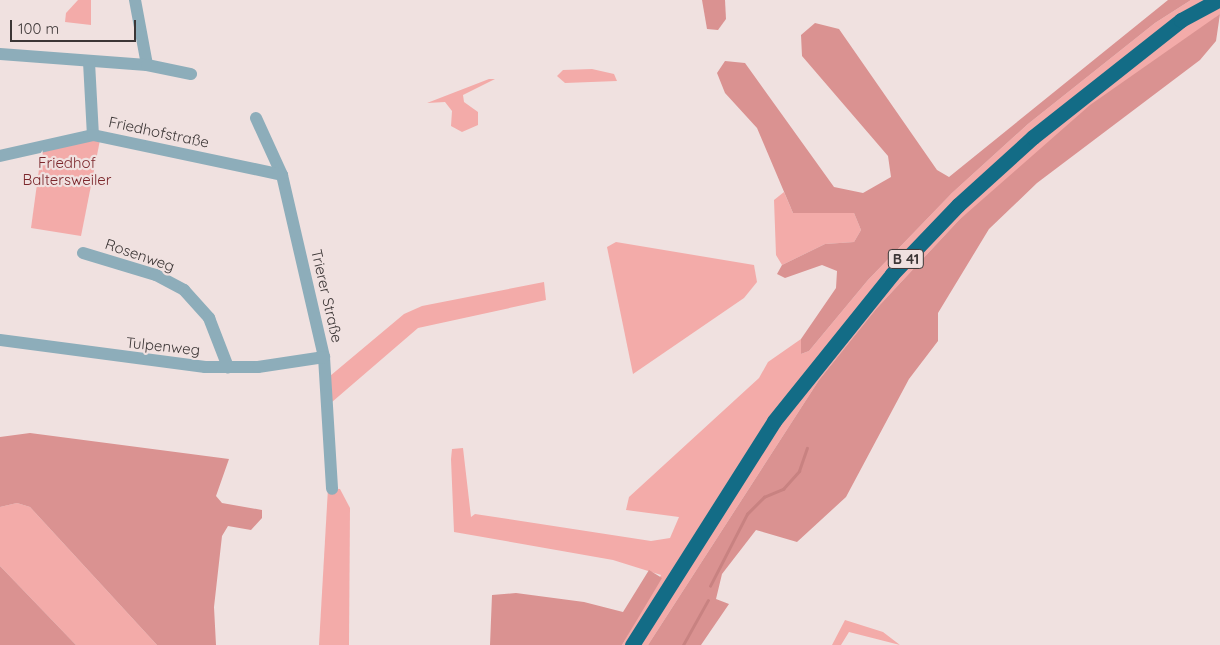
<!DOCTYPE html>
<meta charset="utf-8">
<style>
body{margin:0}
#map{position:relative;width:1220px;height:645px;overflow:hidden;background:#f0e1e0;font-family:Quicksand,sans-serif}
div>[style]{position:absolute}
.green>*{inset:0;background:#f3aba9}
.forest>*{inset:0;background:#da9291}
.stream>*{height:2.5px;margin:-1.25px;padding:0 1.25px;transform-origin:1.25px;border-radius:1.25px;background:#c88281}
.minor>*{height:12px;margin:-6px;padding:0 6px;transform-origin:6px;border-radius:6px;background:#8dadba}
.highway>*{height:15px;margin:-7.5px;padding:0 7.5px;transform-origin:7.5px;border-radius:7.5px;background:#136c86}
span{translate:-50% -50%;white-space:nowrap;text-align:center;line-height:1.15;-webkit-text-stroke:4.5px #f0e1e0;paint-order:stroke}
.shield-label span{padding:1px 4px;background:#f0e1e0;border:1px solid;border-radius:4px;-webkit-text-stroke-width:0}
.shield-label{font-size:14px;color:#3c3636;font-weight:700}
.street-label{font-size:15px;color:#3c3636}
.park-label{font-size:15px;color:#7b262b}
.scale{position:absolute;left:10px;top:20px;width:126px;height:22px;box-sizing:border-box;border:2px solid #3c3636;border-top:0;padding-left:6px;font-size:15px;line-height:18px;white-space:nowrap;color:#3c3636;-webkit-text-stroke:4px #f0e1e0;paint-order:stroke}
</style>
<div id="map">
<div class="green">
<i style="clip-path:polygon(78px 0,91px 0,91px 25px,65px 22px,66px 13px)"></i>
<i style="clip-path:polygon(1191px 0,1220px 0,1220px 14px,959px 220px,876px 309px,819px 380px,648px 645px,622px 645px,661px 575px,613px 560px,454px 532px,451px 459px,452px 449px,463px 448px,471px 517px,475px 514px,651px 541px,670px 538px,679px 517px,626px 510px,629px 497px,759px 378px,768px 362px,801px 339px,801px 354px,809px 351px,868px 280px,952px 193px,1028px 124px,1155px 23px)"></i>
<i style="clip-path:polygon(592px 69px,614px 74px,617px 81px,565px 83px,557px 76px,563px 70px)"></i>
<i style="clip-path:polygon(489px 79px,495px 79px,463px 95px,464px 102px,478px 112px,478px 125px,462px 132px,451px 126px,452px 111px,445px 102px,427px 103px)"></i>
<i style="clip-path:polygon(100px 140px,81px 236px,31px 228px,42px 147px)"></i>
<i style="clip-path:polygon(784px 192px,793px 213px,854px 213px,861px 230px,854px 242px,825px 244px,782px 265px,776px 255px,774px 200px)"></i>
<i style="clip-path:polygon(616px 242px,754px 265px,757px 282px,744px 298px,633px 374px,607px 247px)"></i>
<i style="clip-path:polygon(544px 282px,546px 300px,418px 328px,332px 402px,330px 376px,404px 314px,422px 306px)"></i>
<i style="clip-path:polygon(328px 488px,340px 489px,350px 508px,349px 645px,319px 645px)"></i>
<i style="clip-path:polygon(17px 503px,30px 507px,157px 645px,76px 645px,0 566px,0 507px)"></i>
<i style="clip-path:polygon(845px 620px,883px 632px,900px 645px,849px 632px,841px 645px,832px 645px)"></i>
</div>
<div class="forest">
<i style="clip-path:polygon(702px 0,725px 0,726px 19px,718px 30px,707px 29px)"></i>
<i style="clip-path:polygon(1168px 0,1191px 0,1155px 23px,1028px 124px,952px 193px,868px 280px,809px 351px,801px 354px,801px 339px,836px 288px,837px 271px,822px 265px,785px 278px,777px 274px,782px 265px,825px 244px,854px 242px,861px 230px,854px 213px,793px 213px,757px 128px,725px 93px,717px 73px,725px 61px,745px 63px,834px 187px,863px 193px,891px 177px,888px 156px,802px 56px,801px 35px,815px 23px,839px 29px,937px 170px,949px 177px)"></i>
<i style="clip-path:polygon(1220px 14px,1216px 41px,1200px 60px,1037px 183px,989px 229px,938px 313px,938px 341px,909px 379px,846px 497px,797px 542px,756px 530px,722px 574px,716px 599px,729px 604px,701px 645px,648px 645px,819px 380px,876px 309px,959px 220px,1090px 105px)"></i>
<i style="clip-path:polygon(30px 433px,229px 459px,216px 496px,222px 503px,262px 510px,262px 518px,251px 530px,228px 526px,222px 536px,214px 607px,216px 645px,157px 645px,30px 507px,17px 503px,0 507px,0 437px)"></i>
<i style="clip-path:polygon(0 566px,76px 645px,0 645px)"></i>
<i style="clip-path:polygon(649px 570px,662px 578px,622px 645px,490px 645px,492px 595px,516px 593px,584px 602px,623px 612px)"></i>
</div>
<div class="stream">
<i style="left:710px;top:586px;width:81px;rotate:-62.8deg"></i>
<i style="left:747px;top:514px;width:24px;rotate:-45deg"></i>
<i style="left:764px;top:497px;width:21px;rotate:-23deg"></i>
<i style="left:783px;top:489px;width:24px;rotate:-48deg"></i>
<i style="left:799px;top:471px;width:24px;rotate:-71deg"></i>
<i style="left:683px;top:645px;width:51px;rotate:-60.9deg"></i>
</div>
<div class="minor">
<i style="left:135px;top:0;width:66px;rotate:79.5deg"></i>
<i style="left:0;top:54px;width:147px;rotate:4.3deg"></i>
<i style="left:147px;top:65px;width:45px;rotate:11.6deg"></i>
<i style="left:89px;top:62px;width:73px;rotate:86.9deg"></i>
<i style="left:256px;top:118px;width:63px;rotate:65.5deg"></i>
<i style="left:282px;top:175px;width:187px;rotate:77deg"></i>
<i style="left:324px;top:357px;width:132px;rotate:86.5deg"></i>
<i style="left:0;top:156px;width:95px;rotate:-12.7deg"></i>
<i style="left:93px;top:135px;width:193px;rotate:11.9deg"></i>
<i style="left:83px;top:253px;width:76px;rotate:16.8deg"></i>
<i style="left:156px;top:275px;width:32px;rotate:28deg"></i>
<i style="left:184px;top:290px;width:38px;rotate:48deg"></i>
<i style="left:209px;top:318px;width:53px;rotate:68.8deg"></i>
<i style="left:0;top:340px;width:207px;rotate:7.5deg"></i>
<i style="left:205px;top:367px;width:53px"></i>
<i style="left:258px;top:367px;width:67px;rotate:-8.6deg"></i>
</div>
<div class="highway">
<i style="left:632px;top:645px;width:265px;rotate:-57.6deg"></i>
<i style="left:774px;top:421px;width:189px;rotate:-51.2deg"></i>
<i style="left:892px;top:274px;width:95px;rotate:-46.3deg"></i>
<i style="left:958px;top:205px;width:101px;rotate:-42.2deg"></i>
<i style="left:1033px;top:137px;width:189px;rotate:-38.3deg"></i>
<i style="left:1181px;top:20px;width:42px;rotate:-28.4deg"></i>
</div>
<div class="shield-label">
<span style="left:906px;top:259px">B 41</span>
</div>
<div class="street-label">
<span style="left:159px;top:132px;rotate:12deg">Friedhofstraße</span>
<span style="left:140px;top:255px;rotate:19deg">Rosenweg</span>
<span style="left:327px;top:296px;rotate:77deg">Trierer Straße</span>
<span style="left:163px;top:346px;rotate:6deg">Tulpenweg</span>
</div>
<div class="park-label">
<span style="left:67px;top:171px">Friedhof<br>Baltersweiler</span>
</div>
<div class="scale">100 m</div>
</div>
